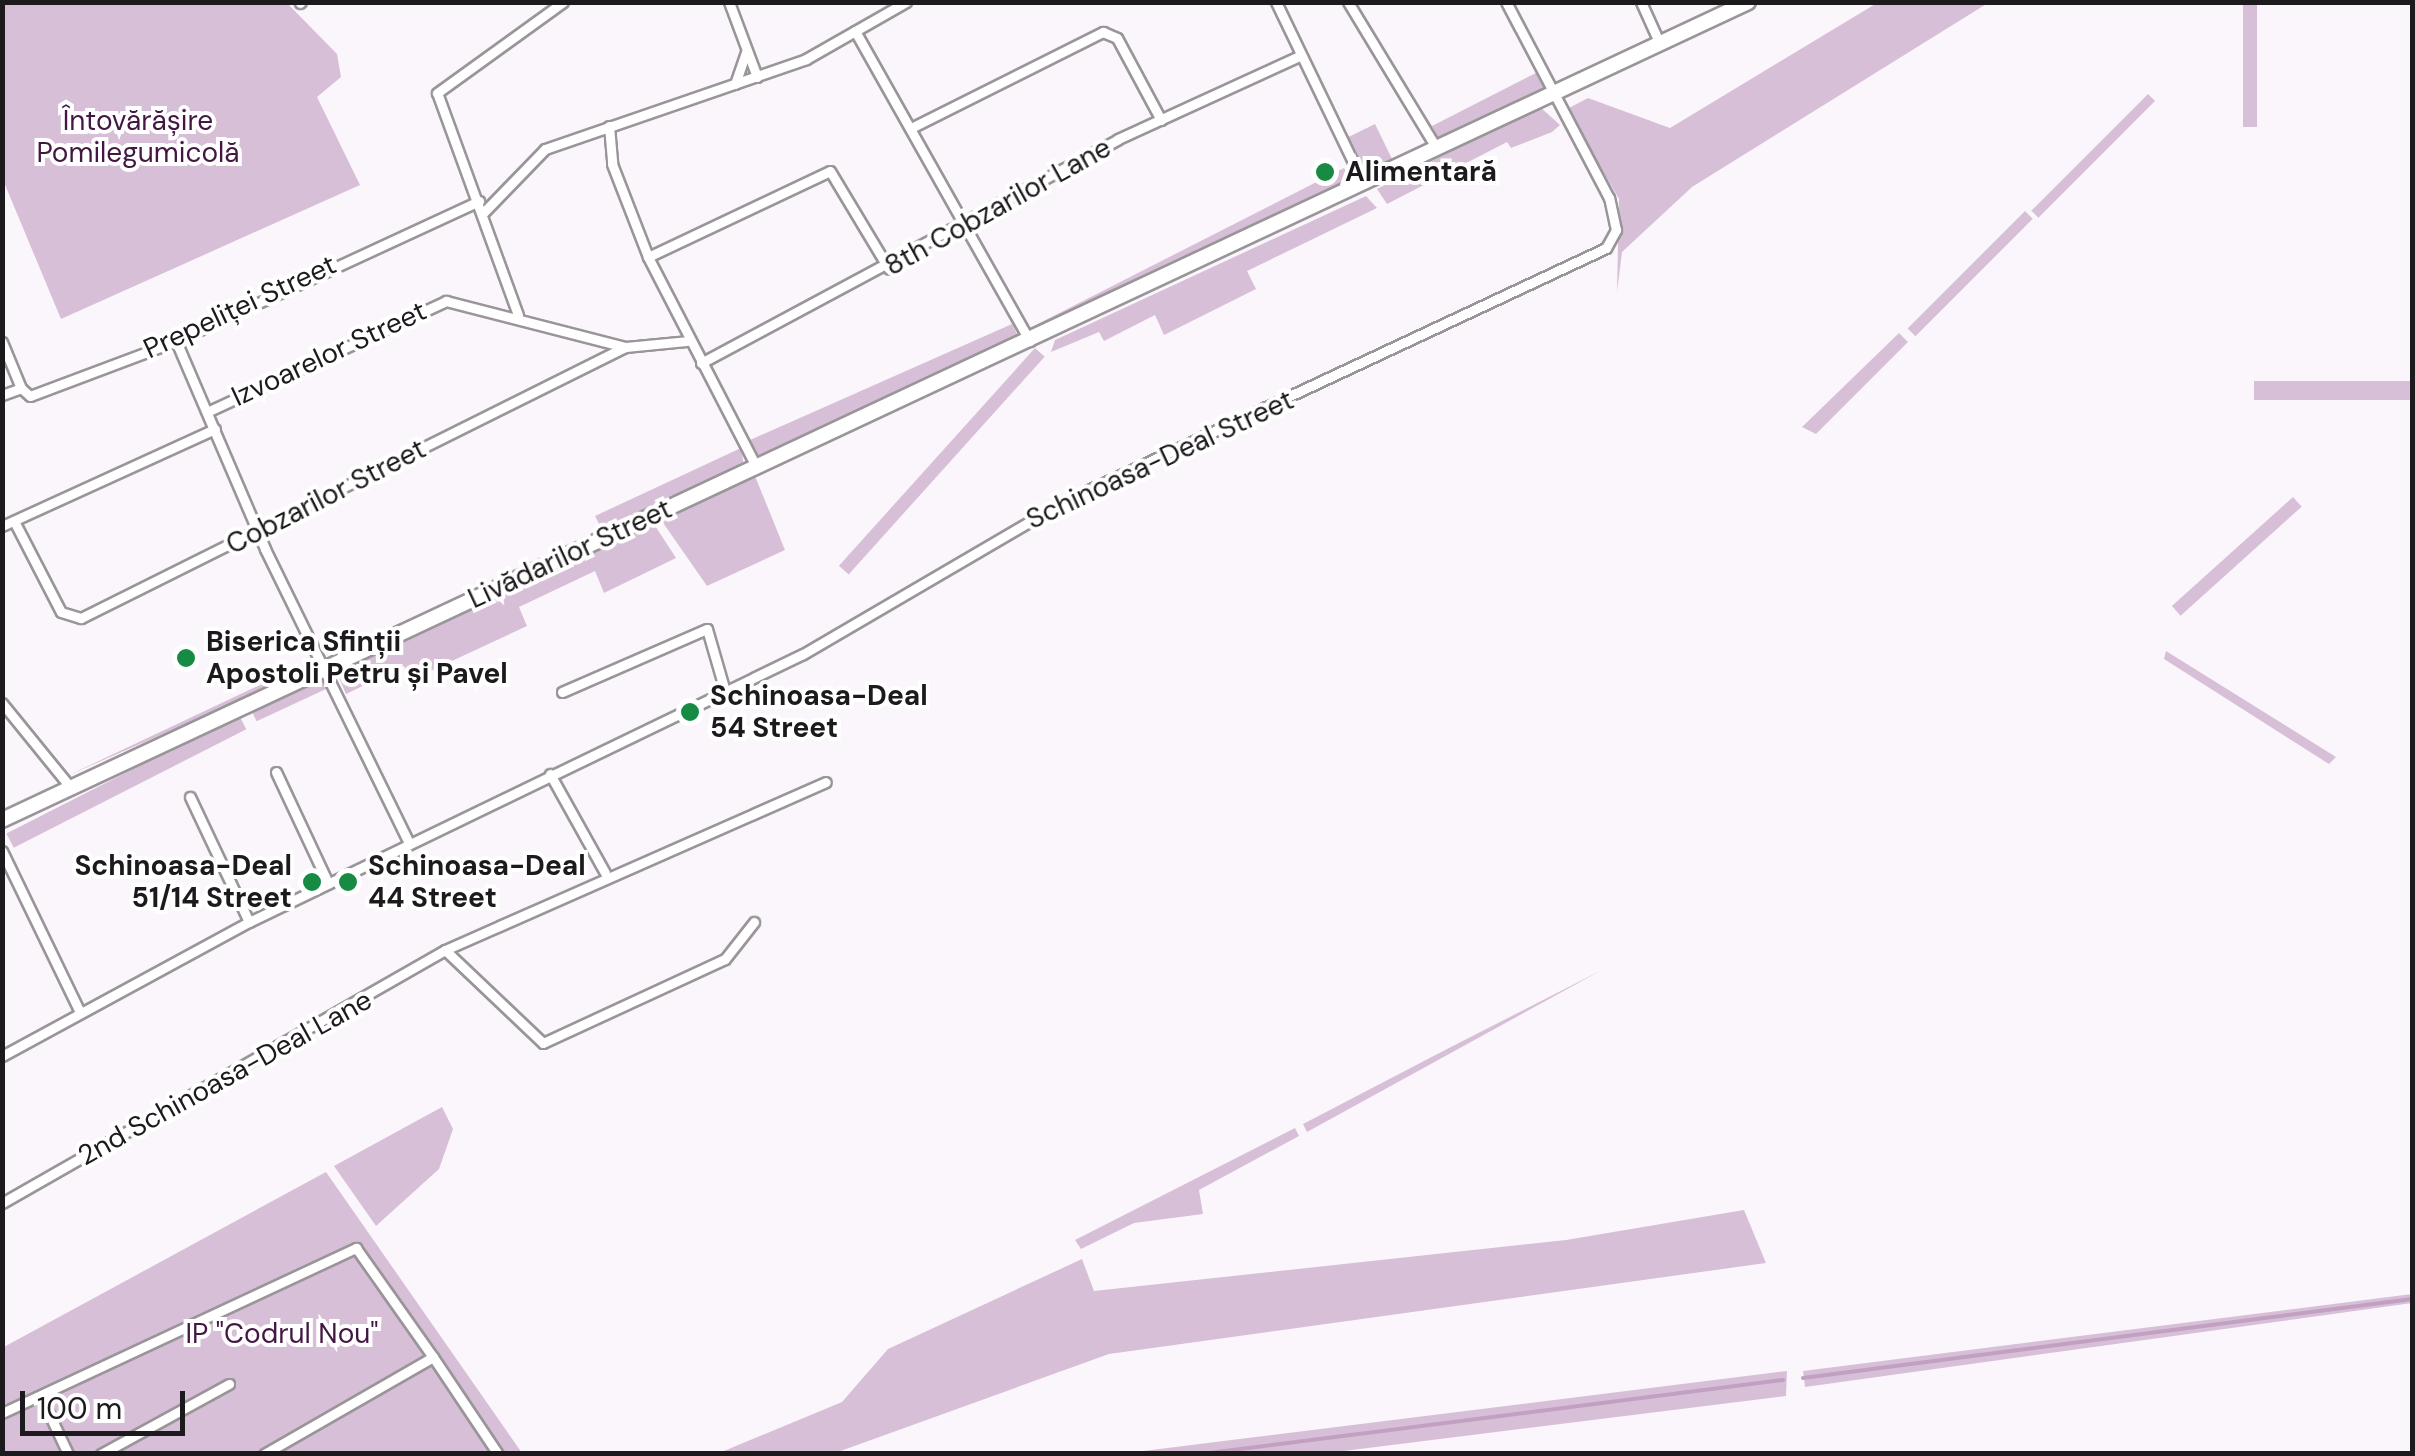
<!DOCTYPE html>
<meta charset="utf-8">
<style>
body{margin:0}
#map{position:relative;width:2415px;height:1456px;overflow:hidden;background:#fbf6fb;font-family:"DM Sans",sans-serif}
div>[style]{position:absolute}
.green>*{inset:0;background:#d8bfd8;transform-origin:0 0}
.stream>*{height:4px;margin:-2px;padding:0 2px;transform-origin:2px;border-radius:2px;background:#c2a0c2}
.roads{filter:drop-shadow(2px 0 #999599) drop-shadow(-2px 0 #999599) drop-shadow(0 2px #999599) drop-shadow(0 -2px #999599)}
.street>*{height:9px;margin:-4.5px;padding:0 4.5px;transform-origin:4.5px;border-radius:4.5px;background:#fff}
.secondary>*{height:14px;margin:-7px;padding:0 7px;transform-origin:7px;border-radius:7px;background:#fff}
.dots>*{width:28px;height:28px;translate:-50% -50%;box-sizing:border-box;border:5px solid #fff;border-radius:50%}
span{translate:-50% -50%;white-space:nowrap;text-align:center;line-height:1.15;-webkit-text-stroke:8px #fff;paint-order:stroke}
.park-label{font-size:28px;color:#421843}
.poi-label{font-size:28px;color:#1c1a1c;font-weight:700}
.left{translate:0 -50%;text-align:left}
.right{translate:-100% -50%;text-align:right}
.street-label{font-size:28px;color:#1c1a1c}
.frame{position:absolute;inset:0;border:5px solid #1c1a1c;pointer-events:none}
.scale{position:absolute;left:20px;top:1391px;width:165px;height:45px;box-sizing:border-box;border:5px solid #1c1a1c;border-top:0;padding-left:12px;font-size:30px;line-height:35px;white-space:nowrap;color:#1c1a1c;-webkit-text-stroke:8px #fff;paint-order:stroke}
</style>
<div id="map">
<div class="green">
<i style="clip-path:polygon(2px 3px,287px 3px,337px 54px,341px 77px,317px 97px,360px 185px,61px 319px,3px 180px)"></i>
<i style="clip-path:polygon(1877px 3px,1988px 3px,1692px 187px,1622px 252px,1617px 292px,1619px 199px,1567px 109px,1588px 98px,1670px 128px)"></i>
<i style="left:2243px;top:3px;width:14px;height:124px"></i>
<i style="clip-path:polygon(1536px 73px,1548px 92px,1441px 143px,1432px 126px)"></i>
<i style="left:2148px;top:94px;width:10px;height:165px;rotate:45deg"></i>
<i style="clip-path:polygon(1539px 106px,1560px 125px,1552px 132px,1511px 148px,1507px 142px,1387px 204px,1377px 189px)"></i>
<i style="left:1375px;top:124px;width:46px;height:33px;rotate:64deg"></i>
<i style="left:1344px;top:168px;width:18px;height:352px;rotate:63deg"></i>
<i style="clip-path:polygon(1366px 196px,1377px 208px,1247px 271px,1256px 289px,1164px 335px,1155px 315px,1104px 341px,1099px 332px,1051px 352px,1055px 340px)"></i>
<i style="left:2025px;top:211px;width:11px;height:166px;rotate:45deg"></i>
<i style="clip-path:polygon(1012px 324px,1020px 340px,761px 460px,750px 440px)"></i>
<i style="clip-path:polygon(1899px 333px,1908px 342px,1816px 434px,1802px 427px)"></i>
<i style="left:1035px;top:348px;width:13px;height:293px;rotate:42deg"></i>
<i style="left:2412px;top:381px;width:19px;height:158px;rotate:90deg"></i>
<i style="clip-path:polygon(741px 448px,744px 466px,601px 528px,595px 516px)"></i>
<i style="clip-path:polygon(755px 476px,785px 550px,707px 586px,659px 517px)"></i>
<i style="left:2293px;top:497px;width:13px;height:163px;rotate:48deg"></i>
<i style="clip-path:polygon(652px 521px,676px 558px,604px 593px,595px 571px,519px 607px,527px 626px,411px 680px,404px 666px,346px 694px,335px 668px)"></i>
<i style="clip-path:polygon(2166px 651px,2336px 757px,2329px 764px,2164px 659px)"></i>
<i style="clip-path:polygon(315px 659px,319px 666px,69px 775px)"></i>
<i style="left:325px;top:674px;width:14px;height:82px;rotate:65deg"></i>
<i style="left:239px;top:715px;width:16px;height:261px;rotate:63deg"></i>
<i style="clip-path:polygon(1602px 970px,1307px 1132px,1303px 1124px,1447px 1049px)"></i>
<i style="clip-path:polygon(442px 1107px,453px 1129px,439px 1169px,376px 1226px,334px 1166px)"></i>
<i style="clip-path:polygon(1295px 1128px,1299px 1136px,1199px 1190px,1203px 1214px,1134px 1223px,1081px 1249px,1075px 1240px)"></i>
<i style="clip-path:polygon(326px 1172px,522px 1453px,3px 1453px,2px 1348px)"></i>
<i style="clip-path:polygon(1744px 1210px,1766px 1263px,1109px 1354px,835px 1453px,719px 1453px,842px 1402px,888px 1349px,1082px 1259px,1094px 1291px,1566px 1240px)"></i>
<i style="clip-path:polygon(2412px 1294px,2412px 1303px,1805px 1387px,1803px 1371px)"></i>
<i style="clip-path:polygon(1787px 1371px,1786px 1396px,1328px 1453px,1127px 1453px)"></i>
</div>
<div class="stream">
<i style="left:1803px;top:1378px;width:614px;rotate:-7.39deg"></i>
<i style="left:1201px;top:1454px;width:587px;rotate:-7.25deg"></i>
</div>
<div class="roads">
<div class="street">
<i style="left:729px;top:2px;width:80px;rotate:69.5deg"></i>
<i style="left:1276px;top:2px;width:201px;rotate:64.3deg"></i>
<i style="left:1348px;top:2px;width:172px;rotate:58.8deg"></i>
<i style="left:1641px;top:2px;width:46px;rotate:65.7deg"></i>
<i style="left:300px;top:3px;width:1px;rotate:-45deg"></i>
<i style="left:855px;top:31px;width:356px;rotate:60.6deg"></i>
<i style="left:735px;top:84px;width:34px;rotate:-71deg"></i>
<i style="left:609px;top:126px;width:38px;rotate:85deg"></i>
<i style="left:612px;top:164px;width:100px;rotate:68.8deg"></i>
<i style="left:648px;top:257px;width:237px;rotate:62.7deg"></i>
<i style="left:911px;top:128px;width:215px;rotate:-26.6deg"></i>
<i style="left:1103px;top:32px;width:15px;rotate:23deg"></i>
<i style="left:1117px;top:38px;width:93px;rotate:61.8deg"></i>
<i style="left:483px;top:213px;width:89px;rotate:-45.9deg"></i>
<i style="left:545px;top:149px;width:276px;rotate:-19deg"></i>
<i style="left:806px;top:59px;width:115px;rotate:-29.7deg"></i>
<i style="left:648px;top:257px;width:201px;rotate:-25.3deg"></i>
<i style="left:830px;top:171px;width:114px;rotate:59deg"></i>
<i style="left:518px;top:315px;width:236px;rotate:-110deg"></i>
<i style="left:437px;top:93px;width:155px;rotate:-35.8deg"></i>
<i style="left:176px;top:341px;width:226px;rotate:66.8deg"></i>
<i style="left:265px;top:549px;width:327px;rotate:63.9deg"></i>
<i style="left:2px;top:342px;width:50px;rotate:67.6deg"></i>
<i style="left:701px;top:363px;width:473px;rotate:-28.2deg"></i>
<i style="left:1118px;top:139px;width:197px;rotate:-24.6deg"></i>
<i style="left:2px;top:395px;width:20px;rotate:-20deg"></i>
<i style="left:21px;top:388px;width:12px;rotate:42deg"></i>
<i style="left:30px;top:396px;width:156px;rotate:-20.6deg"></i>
<i style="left:176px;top:341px;width:334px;rotate:-24.8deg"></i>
<i style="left:207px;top:412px;width:264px;rotate:-24.9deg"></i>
<i style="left:446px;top:301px;width:185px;rotate:14.4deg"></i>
<i style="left:14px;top:521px;width:102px;rotate:62.7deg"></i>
<i style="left:61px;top:612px;width:21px;rotate:17deg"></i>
<i style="left:81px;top:618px;width:608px;rotate:-26.48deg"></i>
<i style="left:625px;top:347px;width:62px;rotate:-5.5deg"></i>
<i style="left:2px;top:526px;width:234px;rotate:-24.5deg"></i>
<i style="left:562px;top:692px;width:158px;rotate:-23.5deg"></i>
<i style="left:707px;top:629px;width:61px;rotate:73.9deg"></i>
<i style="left:2px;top:703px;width:109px;rotate:50.9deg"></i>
<i style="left:276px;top:772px;width:123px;rotate:64.9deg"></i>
<i style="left:550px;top:774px;width:113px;rotate:60.9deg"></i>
<i style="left:190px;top:797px;width:138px;rotate:64.7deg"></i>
<i style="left:2px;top:851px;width:179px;rotate:64.2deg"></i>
<i style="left:445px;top:950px;width:135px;rotate:43.5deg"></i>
<i style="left:543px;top:1043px;width:200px;rotate:-24.8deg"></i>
<i style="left:725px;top:959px;width:47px;rotate:-51.9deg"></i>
<i style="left:2px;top:1056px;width:281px;rotate:-28.5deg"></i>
<i style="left:249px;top:922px;width:615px;rotate:-25.82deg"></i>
<i style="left:803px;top:654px;width:301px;rotate:-30.3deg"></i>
<i style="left:1063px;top:502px;width:599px;rotate:-25.07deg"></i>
<i style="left:1606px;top:248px;width:21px;rotate:-61deg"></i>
<i style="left:1616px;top:230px;width:33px;rotate:-102deg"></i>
<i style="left:1609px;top:198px;width:221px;rotate:-117.7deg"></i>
<i style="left:2px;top:1203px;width:510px;rotate:-29.73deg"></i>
<i style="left:445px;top:950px;width:416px;rotate:-23.8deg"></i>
<i style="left:433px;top:1357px;width:117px;rotate:56.2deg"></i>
<i style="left:43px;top:1401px;width:59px;rotate:64.7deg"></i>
<i style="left:2px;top:1413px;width:391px;rotate:-25deg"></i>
<i style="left:356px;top:1248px;width:133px;rotate:54.8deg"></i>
<i style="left:433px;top:1357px;width:195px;rotate:150.1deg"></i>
<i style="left:101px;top:1454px;width:146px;rotate:-28.7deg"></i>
</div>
<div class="secondary">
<i style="left:2px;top:820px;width:1928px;rotate:-25.1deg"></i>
</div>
</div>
<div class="dots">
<i style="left:1325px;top:172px;background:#178b44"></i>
<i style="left:186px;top:658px;background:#178b44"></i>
<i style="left:690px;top:712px;background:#178b44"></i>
<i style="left:312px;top:882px;background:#178b44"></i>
<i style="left:348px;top:882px;background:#178b44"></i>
</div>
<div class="park-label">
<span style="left:138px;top:137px">Întovărășire<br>Pomilegumicolă</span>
<span style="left:282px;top:1334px">IP "Codrul Nou"</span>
</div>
<div class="poi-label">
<span class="left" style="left:1345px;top:172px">Alimentară</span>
<span class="left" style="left:206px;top:658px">Biserica Sfinții<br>Apostoli Petru și Pavel</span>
<span class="left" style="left:710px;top:712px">Schinoasa-Deal<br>54 Street</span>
<span class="right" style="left:292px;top:882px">Schinoasa-Deal<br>51/14 Street</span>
<span class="left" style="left:368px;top:882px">Schinoasa-Deal<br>44 Street</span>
</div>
<div class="street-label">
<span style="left:998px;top:207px;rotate:-29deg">8th Cobzarilor Lane</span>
<span style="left:240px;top:307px;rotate:-25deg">Prepeliței Street</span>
<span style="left:329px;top:354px;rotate:-25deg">Izvoarelor Street</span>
<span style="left:1160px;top:460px;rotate:-25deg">Schinoasa-Deal Street</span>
<span style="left:326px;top:497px;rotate:-27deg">Cobzarilor Street</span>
<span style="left:570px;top:554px;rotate:-25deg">Livădarilor Street</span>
<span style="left:225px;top:1078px;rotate:-29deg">2nd Schinoasa-Deal Lane</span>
</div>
<div class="frame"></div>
<div class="scale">100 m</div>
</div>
